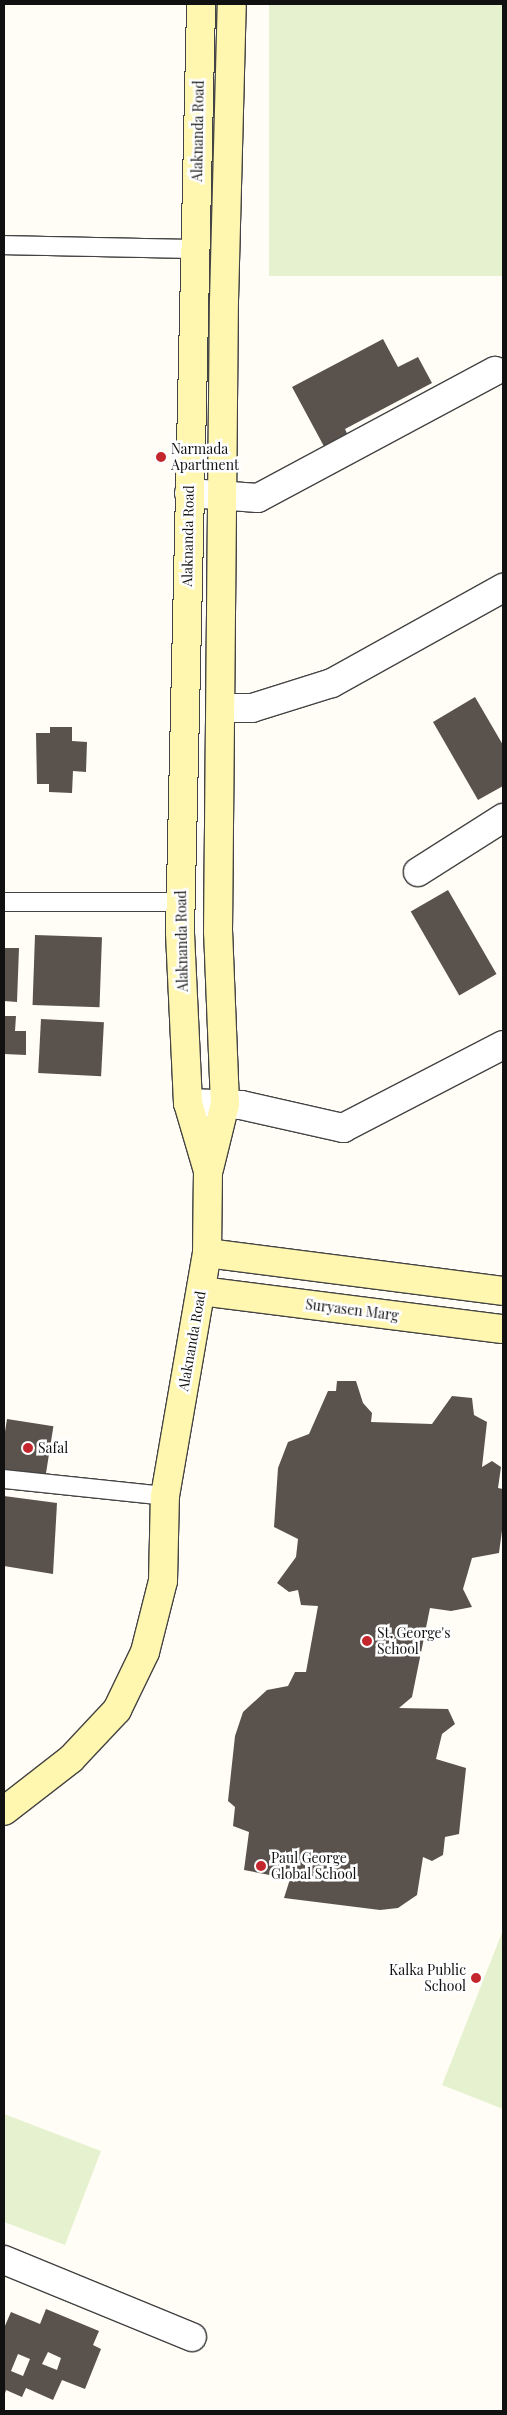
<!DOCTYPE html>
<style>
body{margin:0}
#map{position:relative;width:507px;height:2415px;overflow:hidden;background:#fffdf5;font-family:"Playfair Display",serif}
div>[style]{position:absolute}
.pitch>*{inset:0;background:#e6f2cf;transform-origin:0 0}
.building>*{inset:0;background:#5a524d;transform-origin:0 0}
.roads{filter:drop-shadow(1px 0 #444) drop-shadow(-1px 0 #444) drop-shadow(0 1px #444) drop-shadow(0 -1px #444)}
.lane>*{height:18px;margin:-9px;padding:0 9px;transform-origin:9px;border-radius:9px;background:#fff}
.street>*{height:28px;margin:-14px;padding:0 14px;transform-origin:14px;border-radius:14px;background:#fff}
.secondary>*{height:28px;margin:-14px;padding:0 14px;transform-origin:14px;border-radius:14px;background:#fff6b0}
.dots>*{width:14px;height:14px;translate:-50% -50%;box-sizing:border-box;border:2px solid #fff;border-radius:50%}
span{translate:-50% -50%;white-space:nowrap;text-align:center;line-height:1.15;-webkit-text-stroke:5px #fff;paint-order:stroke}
.street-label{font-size:14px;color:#111}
.poi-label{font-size:14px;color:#111}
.left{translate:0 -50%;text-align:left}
.right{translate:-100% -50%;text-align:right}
.frame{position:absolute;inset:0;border:5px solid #111;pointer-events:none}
</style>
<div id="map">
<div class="pitch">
<i style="left:269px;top:4px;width:234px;height:272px"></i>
<i style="clip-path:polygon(503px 1930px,503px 2109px,442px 2085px)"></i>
<i style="clip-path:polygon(4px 2114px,101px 2151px,65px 2245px,4px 2222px)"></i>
</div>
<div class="building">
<i style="clip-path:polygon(383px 339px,398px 367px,418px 357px,432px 383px,345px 429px,350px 440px,327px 452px,292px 387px)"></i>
<i style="clip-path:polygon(475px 697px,503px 745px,503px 786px,478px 800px,433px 722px)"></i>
<i style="clip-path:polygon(50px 727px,72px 727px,72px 741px,87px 742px,86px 772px,73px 771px,72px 793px,49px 792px,49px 784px,37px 784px,36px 733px,50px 733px)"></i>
<i style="left:448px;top:890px;width:97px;height:43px;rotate:60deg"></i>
<i style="left:35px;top:935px;width:67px;height:70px;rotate:2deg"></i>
<i style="clip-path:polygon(4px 948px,19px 948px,17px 1002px,4px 1001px)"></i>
<i style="clip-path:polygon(4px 1016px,16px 1016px,15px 1031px,26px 1031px,26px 1055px,4px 1054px)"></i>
<i style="left:41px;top:1019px;width:63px;height:54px;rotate:3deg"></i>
<i style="clip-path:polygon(337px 1381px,356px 1381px,363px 1403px,372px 1413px,371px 1422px,432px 1424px,452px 1396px,472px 1398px,474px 1415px,487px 1422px,482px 1467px,492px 1461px,501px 1467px,498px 1488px,503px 1489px,503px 1523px,499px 1553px,472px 1558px,463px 1589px,472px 1607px,451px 1611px,430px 1608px,412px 1697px,399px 1708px,448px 1709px,455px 1724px,442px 1734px,436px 1759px,466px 1768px,459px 1834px,445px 1837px,443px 1855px,432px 1861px,423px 1857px,417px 1895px,398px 1908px,380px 1910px,284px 1898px,290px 1879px,244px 1870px,249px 1832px,233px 1826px,235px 1807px,228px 1801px,235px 1736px,243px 1712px,267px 1690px,288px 1686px,295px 1672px,306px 1672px,318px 1606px,301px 1605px,298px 1590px,289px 1592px,277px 1583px,296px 1557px,298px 1539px,274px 1527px,278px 1468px,288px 1442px,309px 1434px,328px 1391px,336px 1391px)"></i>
<i style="left:7px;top:1419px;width:47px;height:50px;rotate:9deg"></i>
<i style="clip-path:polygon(4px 1496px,57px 1503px,53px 1574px,4px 1566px)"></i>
<i style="clip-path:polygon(evenodd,46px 2309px,99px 2331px,93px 2345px,101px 2349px,85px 2389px,62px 2380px,53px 2400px,26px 2388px,22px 2397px,6px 2390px,4px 2397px,4px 2328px,11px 2312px,40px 2324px,46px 2309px,48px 2352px,61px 2358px,57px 2370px,42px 2364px,48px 2352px,46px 2309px,18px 2354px,30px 2359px,23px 2376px,11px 2371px,18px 2354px)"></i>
</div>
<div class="roads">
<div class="lane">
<i style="left:4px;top:245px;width:191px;rotate:1.2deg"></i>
<i style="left:4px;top:902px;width:177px"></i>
<i style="left:4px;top:1479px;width:162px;rotate:6deg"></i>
</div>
<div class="street">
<i style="left:189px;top:493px;width:69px;rotate:4.1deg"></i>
<i style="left:258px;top:498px;width:269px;rotate:-28.2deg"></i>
<i style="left:222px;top:708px;width:30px"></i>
<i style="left:252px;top:708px;width:84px;rotate:-17.4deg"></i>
<i style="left:332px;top:683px;width:196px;rotate:-29.1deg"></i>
<i style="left:418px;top:872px;width:101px;rotate:-32.4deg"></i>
<i style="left:188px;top:1103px;width:53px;rotate:2.2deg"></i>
<i style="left:241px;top:1105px;width:105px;rotate:12.7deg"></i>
<i style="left:343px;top:1128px;width:180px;rotate:-27.4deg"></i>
<i style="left:4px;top:2260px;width:203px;rotate:22.3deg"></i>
</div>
<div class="secondary">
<i style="left:209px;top:1169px;width:67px;rotate:-76.2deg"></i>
<i style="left:225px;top:1104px;width:172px;rotate:-92.3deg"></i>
<i style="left:218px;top:932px;width:631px;rotate:-89.46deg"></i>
<i style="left:224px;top:301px;width:297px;rotate:-88.5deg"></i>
<i style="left:207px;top:1253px;width:298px;rotate:7.3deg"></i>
<i style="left:201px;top:1291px;width:304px;rotate:7.2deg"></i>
<i style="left:4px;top:1811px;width:85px;rotate:-37.8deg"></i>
<i style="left:71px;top:1759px;width:67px;rotate:-46.8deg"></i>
<i style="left:117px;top:1710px;width:64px;rotate:-64.2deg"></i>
<i style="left:145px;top:1652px;width:73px;rotate:-75.8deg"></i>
<i style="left:163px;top:1581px;width:85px;rotate:-88.7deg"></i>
<i style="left:165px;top:1496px;width:247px;rotate:-80.2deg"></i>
<i style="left:207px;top:1253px;width:82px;rotate:-89.3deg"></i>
<i style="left:208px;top:1171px;width:71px;rotate:-106.4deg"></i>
<i style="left:188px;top:1103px;width:171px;rotate:-92.7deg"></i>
<i style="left:180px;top:932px;width:928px;rotate:-88.7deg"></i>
</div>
</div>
<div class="dots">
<i style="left:161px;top:457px;background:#c4262e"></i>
<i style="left:28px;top:1448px;background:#c4262e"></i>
<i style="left:367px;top:1641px;background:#c4262e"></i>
<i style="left:261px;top:1866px;background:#c4262e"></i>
<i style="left:476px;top:1978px;background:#c4262e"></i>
</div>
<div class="street-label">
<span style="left:198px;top:131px;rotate:-89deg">Alaknanda Road</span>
<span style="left:188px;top:536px;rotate:-89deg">Alaknanda Road</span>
<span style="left:182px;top:941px;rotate:-91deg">Alaknanda Road</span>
<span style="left:352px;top:1310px;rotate:7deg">Suryasen Marg</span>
<span style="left:192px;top:1341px;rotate:-80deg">Alaknanda Road</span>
</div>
<div class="poi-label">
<span class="left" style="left:171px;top:457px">Narmada<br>Apartment</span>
<span class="left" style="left:38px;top:1448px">Safal</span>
<span class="left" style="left:377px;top:1641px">St. George's<br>School</span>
<span class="left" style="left:271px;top:1866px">Paul George<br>Global School</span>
<span class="right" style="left:466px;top:1978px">Kalka Public<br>School</span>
</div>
<div class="frame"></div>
</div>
